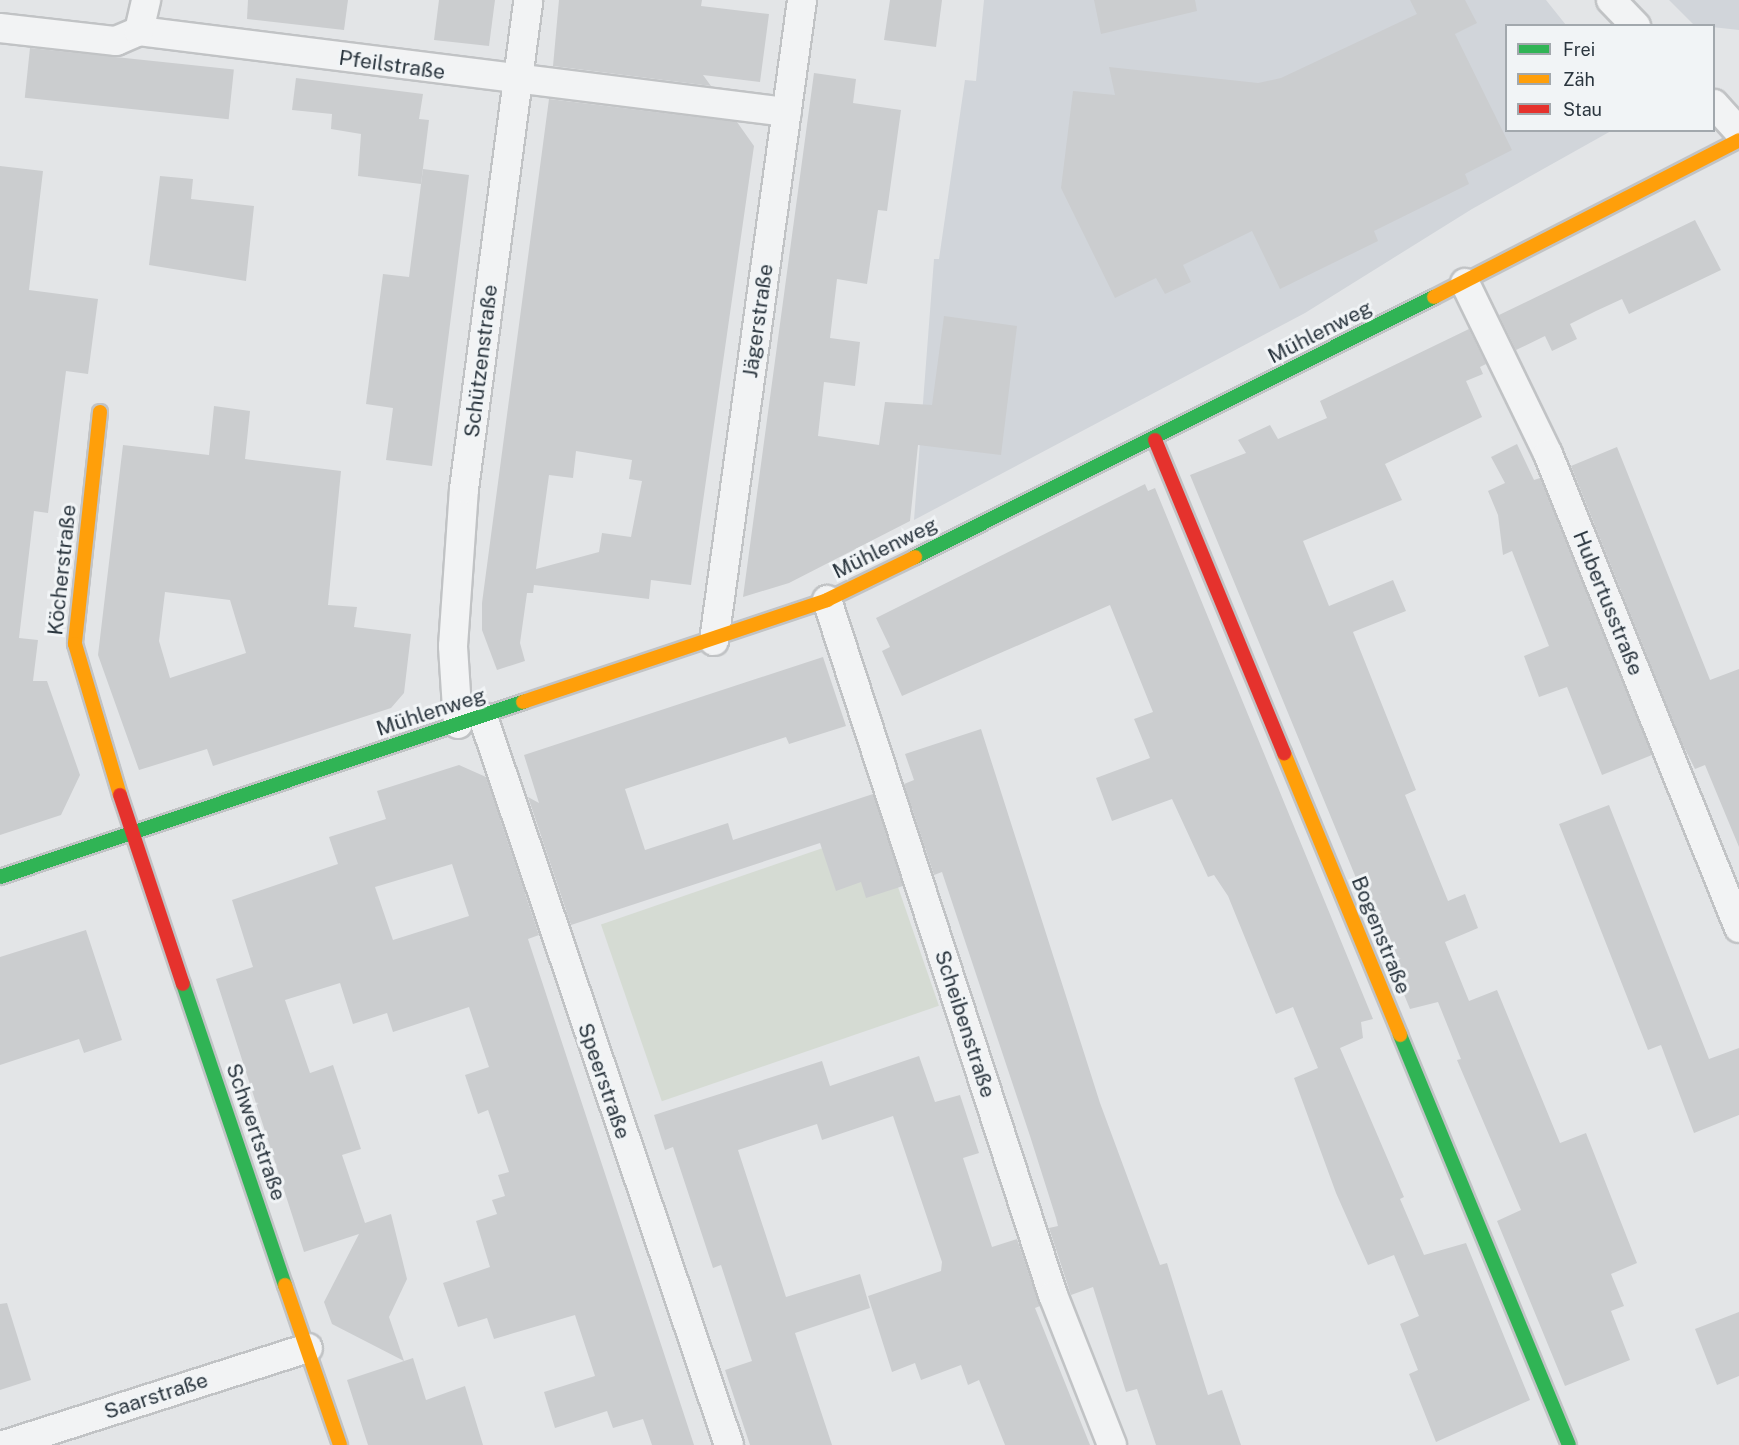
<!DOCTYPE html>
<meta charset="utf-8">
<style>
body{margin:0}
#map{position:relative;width:1739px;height:1445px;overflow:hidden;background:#e3e5e7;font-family:"Public Sans",sans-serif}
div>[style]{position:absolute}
.built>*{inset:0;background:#d1d5da}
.green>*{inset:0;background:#d5dbd3;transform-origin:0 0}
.building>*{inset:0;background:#cbcdcf;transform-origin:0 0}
.roads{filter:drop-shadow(2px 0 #c1c3c5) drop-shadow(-2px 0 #c1c3c5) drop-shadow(0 2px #c1c3c5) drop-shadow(0 -2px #c1c3c5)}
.street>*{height:28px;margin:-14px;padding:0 14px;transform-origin:14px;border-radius:14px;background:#f2f3f4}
.fast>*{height:14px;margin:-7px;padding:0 7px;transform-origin:7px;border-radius:7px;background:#30b455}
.slow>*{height:14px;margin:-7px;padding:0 7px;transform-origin:7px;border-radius:7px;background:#ff9f0a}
.jam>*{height:14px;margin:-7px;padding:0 7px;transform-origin:7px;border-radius:7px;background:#e5322d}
span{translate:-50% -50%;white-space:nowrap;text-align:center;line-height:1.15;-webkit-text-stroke:6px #f1f4f6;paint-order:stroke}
.street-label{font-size:21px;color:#2b363f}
.legend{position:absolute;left:1505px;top:24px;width:210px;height:108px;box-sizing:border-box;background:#f1f4f6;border:2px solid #a2a8ad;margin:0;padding:8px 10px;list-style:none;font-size:18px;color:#2b363f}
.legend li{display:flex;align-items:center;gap:12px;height:30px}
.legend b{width:30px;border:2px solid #a2a8ad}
</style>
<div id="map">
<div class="built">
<i style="clip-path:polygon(984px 0,1546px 0,1566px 25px,1506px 26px,1506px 130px,1611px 131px,1472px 209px,1305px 313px,914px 520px,934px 259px,939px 259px,965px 80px,976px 81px)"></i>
<i style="clip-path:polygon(1669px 0,1739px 0,1739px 30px,1694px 25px)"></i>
</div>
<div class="green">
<i style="left:878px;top:829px;width:187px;height:293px;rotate:71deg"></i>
</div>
<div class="building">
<i style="clip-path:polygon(248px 0,348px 0,344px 30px,247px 19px)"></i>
<i style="clip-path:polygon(439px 0,495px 0,489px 46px,434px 40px)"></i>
<i style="clip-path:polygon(559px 0,702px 0,701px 6px,769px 14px,760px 82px,703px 75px,711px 86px,553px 66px)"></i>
<i style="clip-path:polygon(890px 0,942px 0,936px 47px,884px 40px)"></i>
<i style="clip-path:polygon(1094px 0,1195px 0,1197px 11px,1101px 34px)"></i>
<i style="clip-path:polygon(1410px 0,1465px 0,1477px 23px,1455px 34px,1512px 150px,1465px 174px,1469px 184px,1374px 231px,1378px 241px,1280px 289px,1252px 231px,1183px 265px,1191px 282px,1165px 294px,1156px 278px,1115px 298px,1061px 188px,1073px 91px,1115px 95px,1109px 67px,1258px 83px,1281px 78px,1417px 14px)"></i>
<i style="left:30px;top:48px;width:205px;height:50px;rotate:6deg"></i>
<i style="clip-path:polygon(814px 73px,856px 79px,853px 103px,901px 110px,887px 211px,878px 210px,867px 284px,837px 279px,830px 338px,860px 342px,855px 386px,824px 382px,818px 436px,879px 445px,885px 402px,932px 405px,944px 316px,1017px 326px,1001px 455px,918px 445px,910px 521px,789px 583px,743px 597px)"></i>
<i style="clip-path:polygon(296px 78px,423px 94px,419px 119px,429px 120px,421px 184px,358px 176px,361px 134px,331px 129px,332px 114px,292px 110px)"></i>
<i style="clip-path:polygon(evenodd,549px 99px,737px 122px,754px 146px,691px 585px,651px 580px,649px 599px,534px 585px,533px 593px,527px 593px,520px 643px,525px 661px,497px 670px,482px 630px,482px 603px,549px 99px,576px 451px,632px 460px,629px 479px,642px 481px,631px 537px,602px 533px,599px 552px,536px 569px,549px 475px,573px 478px,576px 451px)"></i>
<i style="clip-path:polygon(0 166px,43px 171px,29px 290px,98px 299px,88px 374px,66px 371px,48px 513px,34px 511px,19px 638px,38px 640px,33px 681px,47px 681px,80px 775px,61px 815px,0 835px)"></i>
<i style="clip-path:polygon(423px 169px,469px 175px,432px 466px,386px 460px,393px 408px,366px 404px,383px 274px,409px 277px)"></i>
<i style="clip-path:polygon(160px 176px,193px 179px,191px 199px,254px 206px,246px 281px,149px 265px)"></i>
<i style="clip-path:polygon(1695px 220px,1721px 270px,1629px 314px,1622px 299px,1596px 311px,1570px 324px,1577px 339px,1552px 351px,1545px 336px,1516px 350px,1499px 315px)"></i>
<i style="clip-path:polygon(1469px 329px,1486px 364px,1480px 367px,1483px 374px,1466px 381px,1482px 417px,1385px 464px,1402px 500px,1303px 541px,1329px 606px,1393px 580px,1406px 611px,1353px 632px,1416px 790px,1405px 795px,1448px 901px,1465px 894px,1478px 928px,1445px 942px,1469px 1001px,1497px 990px,1560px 1143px,1586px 1133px,1637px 1263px,1611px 1274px,1624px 1306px,1611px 1311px,1630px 1360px,1565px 1386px,1497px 1221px,1521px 1210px,1457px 1060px,1461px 1059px,1438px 1002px,1410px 1009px,1190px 475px,1246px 453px,1238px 440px,1270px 425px,1278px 439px,1327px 418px,1320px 401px)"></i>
<i style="clip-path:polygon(evenodd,214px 406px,250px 411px,245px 459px,341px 471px,328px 605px,357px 607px,354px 627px,411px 634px,404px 693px,391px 708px,213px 766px,207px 749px,139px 770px,98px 655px,123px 445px,209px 455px,214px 406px,165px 592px,230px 600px,246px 653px,170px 678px,159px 641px,165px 592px)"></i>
<i style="clip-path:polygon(1517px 444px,1534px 480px,1540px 478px,1652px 755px,1602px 775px,1567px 687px,1539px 697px,1524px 656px,1549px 646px,1512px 551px,1503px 555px,1498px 515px,1488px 491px,1505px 483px,1491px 457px)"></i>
<i style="clip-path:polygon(1617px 447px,1710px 680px,1739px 669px,1739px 847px,1705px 765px,1695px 769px,1682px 743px,1571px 466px)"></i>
<i style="clip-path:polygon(1145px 484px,1148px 491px,1155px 488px,1373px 1019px,1361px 1022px,1363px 1038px,1340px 1048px,1404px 1197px,1400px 1199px,1424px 1255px,1466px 1243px,1530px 1400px,1436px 1442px,1409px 1374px,1418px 1370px,1400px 1324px,1419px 1316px,1394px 1255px,1368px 1265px,1336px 1193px,1294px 1078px,1318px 1068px,1293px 1007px,1276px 1014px,1228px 896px,1214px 875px,1208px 877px,1172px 799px,1112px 821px,1096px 778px,1150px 758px,1134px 719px,1153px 712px,1110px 605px,902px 696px,882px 651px,890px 647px,876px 618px)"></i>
<i style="clip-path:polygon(823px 657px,846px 726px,789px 744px,786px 737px,625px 789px,645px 850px,728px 823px,733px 840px,873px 794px,903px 886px,866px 898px,861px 882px,836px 891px,820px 843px,571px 925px,528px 797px,539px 803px,524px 755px)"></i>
<i style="clip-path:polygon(981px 729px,1100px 1103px,1160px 1265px,1167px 1263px,1208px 1395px,1222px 1390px,1241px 1445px,1156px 1445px,1137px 1389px,1126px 1392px,1093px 1287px,1071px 1295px,1069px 1289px,1049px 1228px,1058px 1226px,1056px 1218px,1030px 1136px,942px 872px,934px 875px,904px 784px,914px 780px,905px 754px)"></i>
<i style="clip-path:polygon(evenodd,459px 765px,486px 777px,539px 935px,528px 939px,694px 1445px,652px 1445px,643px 1419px,613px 1428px,607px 1411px,555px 1428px,544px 1392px,595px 1376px,575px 1315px,494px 1339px,487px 1318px,458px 1327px,443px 1283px,490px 1267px,476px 1221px,497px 1214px,492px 1200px,505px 1196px,498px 1175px,509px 1172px,488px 1110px,478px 1114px,465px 1075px,489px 1067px,469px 1007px,393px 1032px,387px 1013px,353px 1024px,340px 983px,285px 1000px,310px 1073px,333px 1065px,361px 1149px,342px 1155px,365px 1223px,391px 1214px,407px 1279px,389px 1317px,404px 1361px,413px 1358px,426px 1400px,465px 1386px,483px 1445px,368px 1445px,347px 1380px,404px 1361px,332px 1324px,324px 1302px,359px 1234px,304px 1252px,216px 979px,253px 967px,232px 900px,338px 864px,329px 837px,386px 819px,377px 791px,459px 765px,452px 864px,469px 916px,393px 940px,375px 887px,452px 864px)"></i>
<i style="clip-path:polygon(1609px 805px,1709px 1059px,1739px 1048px,1739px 1115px,1694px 1133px,1661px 1045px,1648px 1050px,1559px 824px)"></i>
<i style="clip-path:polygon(86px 930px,122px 1040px,84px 1053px,79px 1039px,0 1065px,0 957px)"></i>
<i style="clip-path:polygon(919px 1056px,935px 1102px,960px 1095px,979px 1153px,963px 1158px,992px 1247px,1017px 1239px,1040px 1306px,1035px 1308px,1090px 1445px,1005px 1445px,979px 1380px,968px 1385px,961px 1365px,921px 1380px,915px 1363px,892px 1372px,868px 1296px,941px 1271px,942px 1262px,893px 1116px,822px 1140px,817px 1124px,738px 1150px,786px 1297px,860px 1274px,870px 1308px,795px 1333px,832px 1445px,750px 1445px,725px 1370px,752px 1361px,721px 1265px,713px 1268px,673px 1147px,665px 1150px,654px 1115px,822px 1061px,830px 1086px)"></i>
<i style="clip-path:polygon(7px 1303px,31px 1380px,0 1390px,0 1304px)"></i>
<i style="clip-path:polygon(1739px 1312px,1739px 1376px,1717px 1385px,1695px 1329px)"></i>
</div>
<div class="roads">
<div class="street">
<i style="left:1611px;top:0;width:36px;rotate:46deg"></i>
<i style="left:0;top:28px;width:117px;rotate:6.4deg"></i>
<i style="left:116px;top:41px;width:25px;rotate:-23deg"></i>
<i style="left:139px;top:31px;width:653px;rotate:7.13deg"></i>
<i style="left:139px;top:31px;width:32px;rotate:-77deg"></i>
<i style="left:1714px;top:104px;width:38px;rotate:48deg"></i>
<i style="left:1465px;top:283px;width:190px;rotate:64.1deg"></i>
<i style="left:1548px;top:454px;width:511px;rotate:68.05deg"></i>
<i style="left:827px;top:600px;width:731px;rotate:71.99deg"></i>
<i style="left:1053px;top:1295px;width:161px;rotate:68.5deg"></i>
<i style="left:714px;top:641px;width:647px;rotate:-82.18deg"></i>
<i style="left:483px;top:717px;width:768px;rotate:71.33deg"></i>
<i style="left:458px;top:724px;width:78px;rotate:-93.7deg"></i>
<i style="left:453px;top:646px;width:157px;rotate:-86deg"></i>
<i style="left:464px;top:489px;width:493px;rotate:-82.5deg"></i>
<i style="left:4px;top:1445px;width:319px;rotate:-17.7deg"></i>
</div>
<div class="fast">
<i style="left:915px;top:557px;width:580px;rotate:-26.61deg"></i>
<i style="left:0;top:877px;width:552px;rotate:-18.5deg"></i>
<i style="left:183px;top:984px;width:318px;rotate:71.3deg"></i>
<i style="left:1400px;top:1035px;width:443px;rotate:67.6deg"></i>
</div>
<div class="slow">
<i style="left:1434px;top:297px;width:343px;rotate:-27.2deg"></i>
<i style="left:100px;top:412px;width:233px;rotate:96.2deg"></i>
<i style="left:75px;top:644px;width:158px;rotate:73.4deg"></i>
<i style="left:523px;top:702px;width:321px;rotate:-18.5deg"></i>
<i style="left:827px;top:600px;width:98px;rotate:-26deg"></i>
<i style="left:1284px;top:753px;width:305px;rotate:67.6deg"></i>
<i style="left:285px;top:1285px;width:169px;rotate:71deg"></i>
</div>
<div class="jam">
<i style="left:1155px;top:440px;width:339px;rotate:67.6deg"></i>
<i style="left:120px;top:795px;width:199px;rotate:71.6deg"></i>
</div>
</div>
<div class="street-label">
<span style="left:392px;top:65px;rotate:8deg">Pfeilstraße</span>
<span style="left:758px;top:321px;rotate:-82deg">Jägerstraße</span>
<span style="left:1320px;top:332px;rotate:-27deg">Mühlenweg</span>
<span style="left:481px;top:361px;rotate:-83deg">Schützenstraße</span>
<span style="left:885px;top:548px;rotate:-26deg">Mühlenweg</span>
<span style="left:62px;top:570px;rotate:-84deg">Köcherstraße</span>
<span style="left:1608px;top:603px;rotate:68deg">Hubertusstraße</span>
<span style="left:431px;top:712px;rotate:-18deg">Mühlenweg</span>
<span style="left:1381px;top:935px;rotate:68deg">Bogenstraße</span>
<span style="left:965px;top:1024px;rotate:72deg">Scheibenstraße</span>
<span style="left:604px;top:1081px;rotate:71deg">Speerstraße</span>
<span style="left:256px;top:1132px;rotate:71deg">Schwertstraße</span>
<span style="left:156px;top:1396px;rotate:-18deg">Saarstraße</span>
</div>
<ul class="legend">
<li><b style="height:8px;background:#30b455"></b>Frei</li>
<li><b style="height:8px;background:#ff9f0a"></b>Zäh</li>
<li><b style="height:8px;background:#e5322d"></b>Stau</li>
</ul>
</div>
